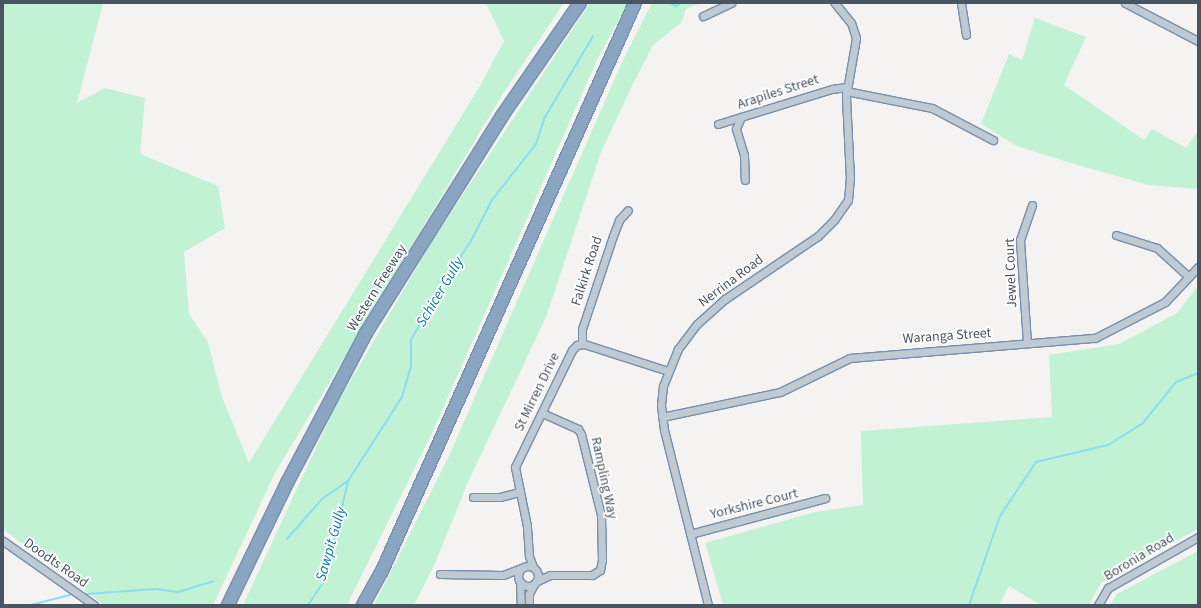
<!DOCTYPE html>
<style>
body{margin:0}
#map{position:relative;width:1201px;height:608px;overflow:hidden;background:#f5f2f2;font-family:"Source Sans 3",sans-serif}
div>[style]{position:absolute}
.green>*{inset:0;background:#c1f2d4}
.stream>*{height:2px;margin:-1px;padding:0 1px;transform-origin:1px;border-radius:1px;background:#8ddcf0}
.roads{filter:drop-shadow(1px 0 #7490ae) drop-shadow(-1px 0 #7490ae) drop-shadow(0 1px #7490ae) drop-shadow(0 -1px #7490ae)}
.street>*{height:7px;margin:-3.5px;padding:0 3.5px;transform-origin:3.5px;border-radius:3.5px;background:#c0cad2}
.street>.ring{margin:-3.5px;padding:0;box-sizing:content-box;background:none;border:7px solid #c0cad2;border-radius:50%}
.highway>*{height:12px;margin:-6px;padding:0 6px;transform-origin:6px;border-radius:6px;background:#89a5c2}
span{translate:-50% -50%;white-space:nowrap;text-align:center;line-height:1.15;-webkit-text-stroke:3.5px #fff;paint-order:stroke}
.street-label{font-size:14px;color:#495661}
.water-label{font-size:15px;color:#087f9d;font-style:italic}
.frame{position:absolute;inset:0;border:4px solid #495661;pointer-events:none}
</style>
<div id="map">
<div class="green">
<i style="clip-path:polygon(3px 3px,103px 3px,77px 103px,105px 88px,145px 98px,140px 154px,218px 186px,225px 228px,184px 252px,189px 314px,208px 342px,222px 397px,249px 463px,480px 86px,504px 41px,486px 3px,564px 3px,504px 92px,275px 473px,213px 605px,104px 605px,3px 529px)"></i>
<i style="clip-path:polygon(590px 3px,628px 3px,597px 60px,432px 433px,347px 605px,243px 605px,334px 409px,434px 238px)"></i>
<i style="clip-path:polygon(652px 3px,700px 3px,686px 9px,681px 23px,653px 45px,632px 86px,601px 152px,546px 317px,468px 482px,436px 561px,414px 605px,374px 605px,449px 456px,623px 60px)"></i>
<i style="clip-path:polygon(1035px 18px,1086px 37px,1064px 85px,1144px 140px,1152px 129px,1186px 148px,1198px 131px,1198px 189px,1149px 185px,1074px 164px,1017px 146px,981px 124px,1009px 54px,1022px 60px)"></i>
<i style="clip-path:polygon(1198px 286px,1198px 529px,1101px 583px,1089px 605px,1041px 605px,1009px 586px,999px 605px,723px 605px,705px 543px,815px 512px,863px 505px,861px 431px,1052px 417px,1049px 355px,1119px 344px,1177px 313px)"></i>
<i style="clip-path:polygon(1198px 551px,1198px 605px,1110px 605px,1117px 594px)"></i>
</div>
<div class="stream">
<i style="left:670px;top:3px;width:7px;rotate:27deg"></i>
<i style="left:676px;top:6px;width:6px;rotate:-31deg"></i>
<i style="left:287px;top:539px;width:53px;rotate:-48.8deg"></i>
<i style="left:322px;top:499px;width:32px;rotate:-35deg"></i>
<i style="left:348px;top:481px;width:100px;rotate:-57.3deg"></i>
<i style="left:402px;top:397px;width:33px;rotate:-74deg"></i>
<i style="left:411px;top:365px;width:25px;rotate:-90deg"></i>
<i style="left:411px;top:340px;width:73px;rotate:-60.3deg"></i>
<i style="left:447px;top:277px;width:43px;rotate:-56.3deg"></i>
<i style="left:471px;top:241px;width:46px;rotate:-62.9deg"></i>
<i style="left:492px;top:200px;width:71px;rotate:-51.8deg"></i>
<i style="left:536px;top:144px;width:28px;rotate:-72deg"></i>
<i style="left:545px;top:117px;width:94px;rotate:-59.3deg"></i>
<i style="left:86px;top:594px;width:70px;rotate:-4.1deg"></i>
<i style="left:156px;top:589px;width:22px;rotate:8deg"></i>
<i style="left:178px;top:592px;width:37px;rotate:-17deg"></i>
<i style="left:31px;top:605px;width:40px;rotate:-14.4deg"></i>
<i style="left:308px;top:605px;width:29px;rotate:-56deg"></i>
<i style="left:324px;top:581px;width:102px;rotate:-76.4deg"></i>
<i style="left:969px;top:605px;width:94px;rotate:-70.8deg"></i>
<i style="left:1000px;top:516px;width:65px;rotate:-56.3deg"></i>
<i style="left:1036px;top:462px;width:74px;rotate:-13.3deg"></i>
<i style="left:1108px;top:445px;width:40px;rotate:-32deg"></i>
<i style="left:1142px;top:424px;width:54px;rotate:-51deg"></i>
<i style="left:1176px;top:382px;width:24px;rotate:-22deg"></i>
</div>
<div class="roads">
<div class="street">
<i style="left:961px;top:3px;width:32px;rotate:81deg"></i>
<i style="left:1125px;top:3px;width:82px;rotate:27.5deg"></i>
<i style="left:703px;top:16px;width:31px;rotate:-25deg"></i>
<i style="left:846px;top:91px;width:88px;rotate:11.2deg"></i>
<i style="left:932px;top:108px;width:69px;rotate:27.7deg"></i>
<i style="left:741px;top:117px;width:13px;rotate:113deg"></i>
<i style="left:736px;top:129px;width:27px;rotate:73deg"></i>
<i style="left:744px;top:155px;width:25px;rotate:88deg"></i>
<i style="left:718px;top:124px;width:119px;rotate:-17.1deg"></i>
<i style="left:832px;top:89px;width:14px;rotate:-8deg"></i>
<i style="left:1116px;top:235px;width:43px;rotate:17.6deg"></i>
<i style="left:1157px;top:248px;width:43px;rotate:42.2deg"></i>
<i style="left:1027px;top:343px;width:103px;rotate:-93.9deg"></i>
<i style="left:1020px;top:240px;width:37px;rotate:-71deg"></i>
<i style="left:582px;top:344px;width:15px;rotate:-90deg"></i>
<i style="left:582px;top:329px;width:98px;rotate:-71.6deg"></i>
<i style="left:613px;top:236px;width:17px;rotate:-69deg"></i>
<i style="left:619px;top:220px;width:13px;rotate:-48deg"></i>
<i style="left:662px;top:417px;width:121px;rotate:-12deg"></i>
<i style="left:780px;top:392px;width:78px;rotate:-25.9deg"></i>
<i style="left:850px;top:358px;width:246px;rotate:-4.7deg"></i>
<i style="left:1095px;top:338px;width:79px;rotate:-27.2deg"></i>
<i style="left:1165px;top:302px;width:48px;rotate:-46.7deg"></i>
<i style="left:473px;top:497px;width:27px"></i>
<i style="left:500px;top:497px;width:20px;rotate:-15deg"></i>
<i style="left:690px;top:534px;width:140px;rotate:-14.9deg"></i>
<i style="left:3px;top:541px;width:111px;rotate:35.1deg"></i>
<i class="ring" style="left:518px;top:566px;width:13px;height:13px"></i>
<i style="left:533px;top:567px;width:12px;rotate:-110deg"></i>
<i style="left:529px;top:556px;width:30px;rotate:-94deg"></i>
<i style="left:527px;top:526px;width:60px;rotate:-101.5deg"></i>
<i style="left:515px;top:467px;width:130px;rotate:-64deg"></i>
<i style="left:572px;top:350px;width:7px;rotate:-45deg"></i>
<i style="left:577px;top:345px;width:7px;rotate:-8deg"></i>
<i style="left:584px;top:344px;width:88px;rotate:17.8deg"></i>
<i style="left:440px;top:574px;width:63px;rotate:0.9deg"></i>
<i style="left:503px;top:575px;width:19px;rotate:-21deg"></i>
<i style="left:537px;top:581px;width:14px;rotate:-25deg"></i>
<i style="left:550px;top:575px;width:42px"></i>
<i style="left:592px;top:575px;width:9px;rotate:-32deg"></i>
<i style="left:600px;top:570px;width:10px;rotate:-79deg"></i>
<i style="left:602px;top:560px;width:45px;rotate:-91.3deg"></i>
<i style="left:601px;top:515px;width:83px;rotate:-103.9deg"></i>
<i style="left:581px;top:434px;width:6px;rotate:-121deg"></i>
<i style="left:578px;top:429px;width:39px;rotate:-156deg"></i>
<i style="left:520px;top:582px;width:23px;rotate:88deg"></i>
<i style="left:529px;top:605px;width:11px;rotate:-90deg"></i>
<i style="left:529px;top:594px;width:11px;rotate:-63deg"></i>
<i style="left:708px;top:605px;width:180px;rotate:-104.1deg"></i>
<i style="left:664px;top:430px;width:25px;rotate:-97deg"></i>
<i style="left:661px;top:405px;width:19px;rotate:-84deg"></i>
<i style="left:663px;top:386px;width:40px;rotate:-68deg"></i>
<i style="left:678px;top:349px;width:31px;rotate:-53deg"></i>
<i style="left:697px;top:324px;width:38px;rotate:-42deg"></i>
<i style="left:725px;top:299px;width:112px;rotate:-34.1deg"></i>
<i style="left:818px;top:236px;width:23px;rotate:-45deg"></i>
<i style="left:834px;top:220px;width:24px;rotate:-55deg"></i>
<i style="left:848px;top:200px;width:21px;rotate:-85deg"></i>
<i style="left:850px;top:179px;width:83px;rotate:-92.8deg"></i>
<i style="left:846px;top:96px;width:59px;rotate:-80.2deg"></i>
<i style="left:856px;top:38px;width:16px;rotate:-108deg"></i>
<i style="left:851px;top:23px;width:26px;rotate:-129deg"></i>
<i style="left:1098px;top:605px;width:20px;rotate:-60deg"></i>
<i style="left:1108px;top:588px;width:103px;rotate:-29.5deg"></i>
</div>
<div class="highway">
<i style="left:228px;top:605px;width:136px;rotate:-64.2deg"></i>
<i style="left:287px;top:483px;width:170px;rotate:-62.2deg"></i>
<i style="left:366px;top:333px;width:256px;rotate:-57.9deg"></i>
<i style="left:502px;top:116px;width:137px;rotate:-55.4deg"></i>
<i style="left:363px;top:605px;width:39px;rotate:-61deg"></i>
<i style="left:382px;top:571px;width:622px;rotate:-65.99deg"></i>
</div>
</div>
<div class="street-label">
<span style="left:778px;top:92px;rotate:-18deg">Arapiles Street</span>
<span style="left:587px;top:271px;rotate:-72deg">Falkirk Road</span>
<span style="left:1011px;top:273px;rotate:-92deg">Jewel Court</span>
<span style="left:731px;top:281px;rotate:-37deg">Nerrina Road</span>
<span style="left:377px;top:288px;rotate:-58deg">Western Freeway</span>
<span style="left:947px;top:336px;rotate:-4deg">Waranga Street</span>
<span style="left:537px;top:392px;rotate:-64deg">St Mirren Drive</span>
<span style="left:604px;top:478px;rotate:78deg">Rampling Way</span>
<span style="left:754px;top:504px;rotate:-14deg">Yorkshire Court</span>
<span style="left:1139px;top:557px;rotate:-31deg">Boronia Road</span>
<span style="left:56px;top:563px;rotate:35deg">Doodts Road</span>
</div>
<div class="water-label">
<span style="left:440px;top:292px;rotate:-59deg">Schicer Gully</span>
<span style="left:331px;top:544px;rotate:-74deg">Sawpit Gully</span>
</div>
<div class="frame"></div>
</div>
